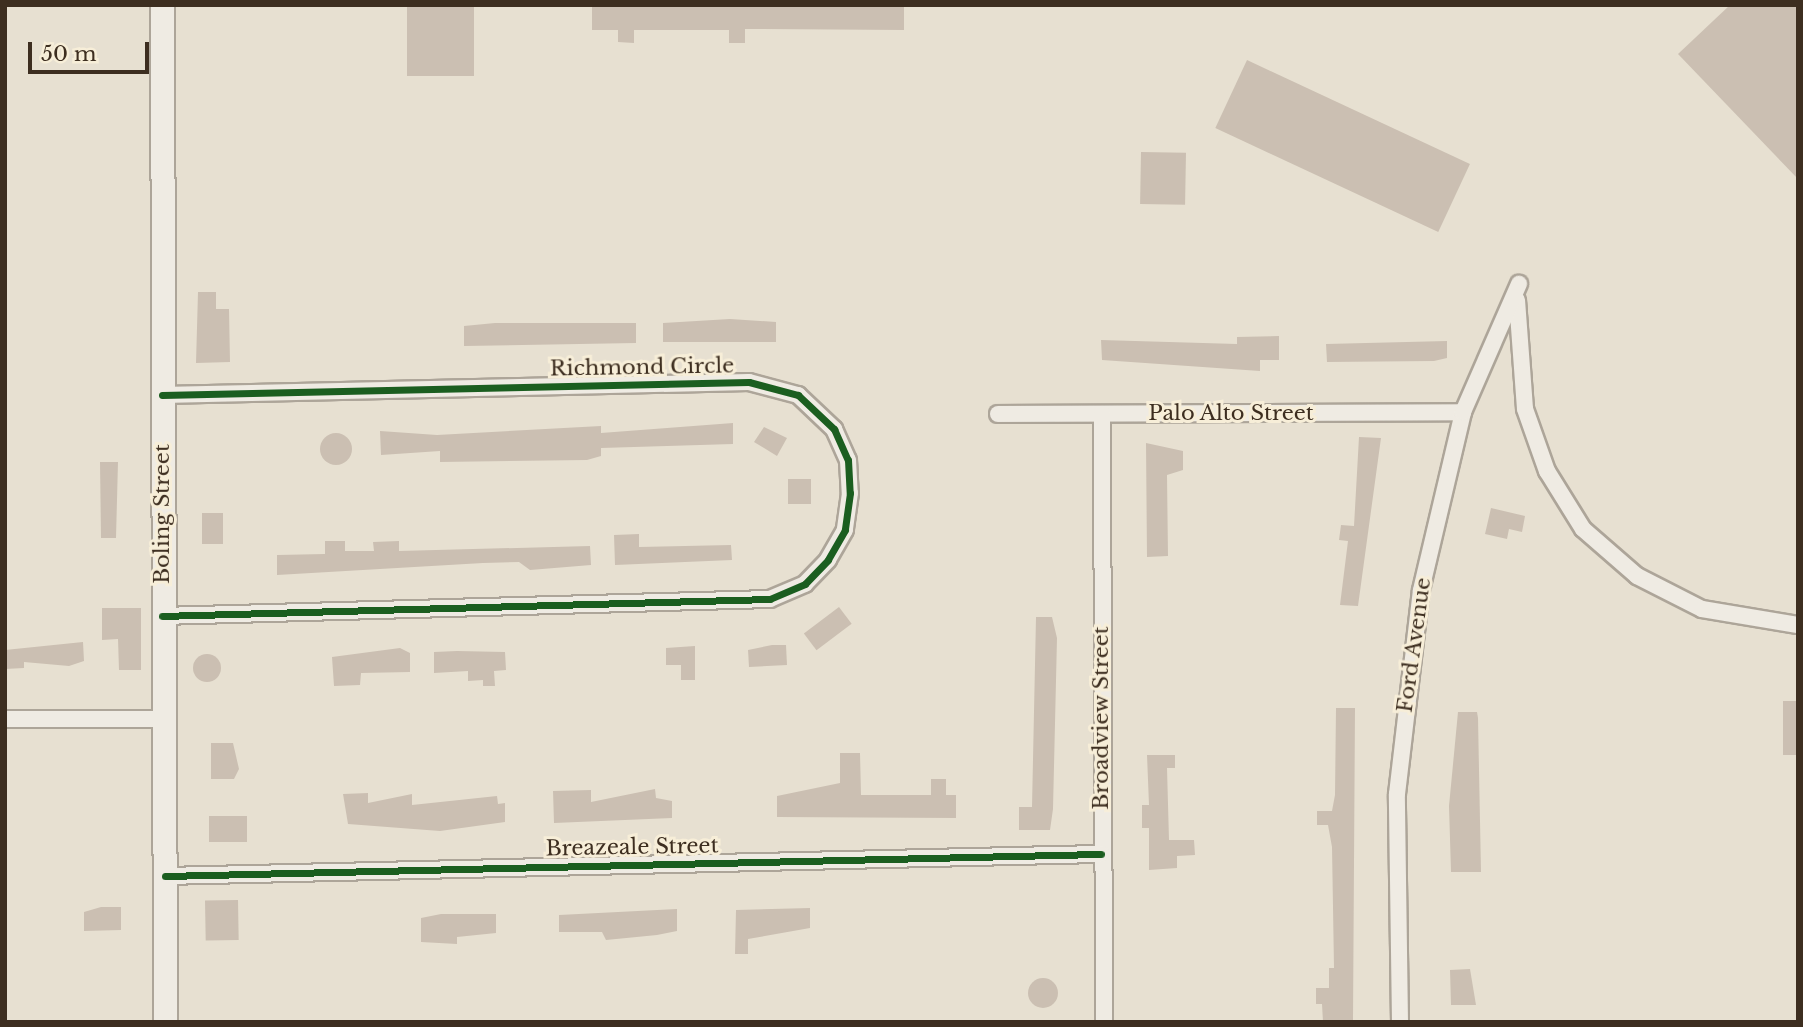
<!DOCTYPE html>
<style>
body{margin:0}
#map{position:relative;width:1803px;height:1027px;overflow:hidden;background:#e7e0d1;font-family:"Libre Baskerville",serif}
div>[style]{position:absolute}
.building>*{inset:0;background:#cbbfb2;transform-origin:0 0}
.round{border-radius:50%}
.roads{filter:drop-shadow(2px 0 #ada599) drop-shadow(-2px 0 #ada599) drop-shadow(0 2px #ada599) drop-shadow(0 -2px #ada599)}
.street>*{height:16px;margin:-8px;padding:0 8px;transform-origin:8px;border-radius:8px;background:#efebe3}
.secondary>*{height:23px;margin:-11.5px;padding:0 11.5px;transform-origin:11.5px;border-radius:11.5px;background:#efebe3}
.cycleway>*{height:7px;margin:-3.5px;padding:0 3.5px;transform-origin:3.5px;border-radius:3.5px;background:#1b5e20}
span{translate:-50% -50%;white-space:nowrap;text-align:center;line-height:1.15;-webkit-text-stroke:6px #f7eed8;paint-order:stroke}
.street-label{font-size:21px;color:#3d2e20}
.frame{position:absolute;inset:0;border:7px solid #3d2e20;pointer-events:none}
.scale{position:absolute;left:28px;top:42px;width:121px;height:32px;box-sizing:border-box;border:4px solid #3d2e20;border-top:0;padding-left:9px;font-size:21px;line-height:24px;white-space:nowrap;color:#3d2e20;-webkit-text-stroke:5px #f7eed8;paint-order:stroke}
</style>
<div id="map">
<div class="building">
<i style="left:407px;top:5px;width:67px;height:71px"></i>
<i style="clip-path:polygon(592px 5px,904px 5px,904px 30px,745px 29px,745px 43px,729px 43px,729px 30px,634px 30px,634px 43px,618px 42px,618px 30px,592px 30px)"></i>
<i style="clip-path:polygon(1730px 5px,1798px 5px,1798px 179px,1678px 54px)"></i>
<i style="left:1247px;top:60px;width:246px;height:75px;rotate:25deg"></i>
<i style="left:1141px;top:152px;width:45px;height:52px;rotate:1deg"></i>
<i style="clip-path:polygon(198px 292px,216px 292px,216px 309px,229px 309px,230px 362px,196px 363px)"></i>
<i style="clip-path:polygon(730px 319px,776px 322px,776px 342px,663px 342px,663px 323px)"></i>
<i style="clip-path:polygon(495px 323px,636px 323px,636px 343px,464px 346px,464px 326px)"></i>
<i style="clip-path:polygon(1279px 336px,1279px 360px,1260px 360px,1260px 371px,1102px 360px,1101px 340px,1237px 344px,1237px 337px)"></i>
<i style="clip-path:polygon(1447px 341px,1447px 358px,1434px 361px,1327px 362px,1326px 344px)"></i>
<i style="clip-path:polygon(733px 423px,733px 444px,601px 448px,601px 456px,587px 460px,440px 462px,440px 451px,381px 455px,380px 431px,437px 435px,601px 426px,601px 433px)"></i>
<i style="clip-path:polygon(764px 427px,787px 438px,777px 456px,754px 442px)"></i>
<i class="round" style="left:320px;top:433px;width:32px;height:32px"></i>
<i style="clip-path:polygon(1359px 437px,1381px 438px,1358px 606px,1340px 605px,1348px 541px,1339px 540px,1341px 525px,1354px 526px)"></i>
<i style="clip-path:polygon(1146px 443px,1183px 451px,1183px 470px,1167px 475px,1168px 556px,1147px 557px)"></i>
<i style="clip-path:polygon(100px 462px,118px 462px,116px 538px,101px 538px)"></i>
<i style="left:788px;top:479px;width:23px;height:25px"></i>
<i style="clip-path:polygon(1491px 508px,1525px 516px,1522px 532px,1509px 529px,1507px 539px,1485px 534px)"></i>
<i style="left:202px;top:513px;width:21px;height:31px"></i>
<i style="clip-path:polygon(639px 534px,639px 547px,731px 545px,732px 560px,615px 565px,614px 535px)"></i>
<i style="clip-path:polygon(325px 541px,345px 541px,345px 551px,374px 551px,373px 542px,399px 541px,399px 551px,590px 546px,591px 565px,530px 570px,519px 562px,483px 563px,277px 575px,277px 555px,325px 554px)"></i>
<i style="left:839px;top:607px;width:21px;height:44px;rotate:53deg"></i>
<i style="clip-path:polygon(102px 608px,141px 608px,141px 670px,119px 670px,118px 639px,102px 640px)"></i>
<i style="clip-path:polygon(1036px 617px,1052px 617px,1057px 638px,1053px 809px,1050px 830px,1019px 830px,1019px 807px,1032px 807px)"></i>
<i style="clip-path:polygon(83px 642px,84px 661px,69px 666px,24px 662px,24px 668px,5px 669px,5px 650px)"></i>
<i style="clip-path:polygon(772px 645px,786px 645px,787px 665px,749px 667px,748px 650px)"></i>
<i style="clip-path:polygon(695px 646px,695px 680px,681px 680px,681px 665px,666px 665px,666px 648px)"></i>
<i style="clip-path:polygon(400px 648px,410px 653px,410px 672px,361px 673px,360px 685px,334px 686px,332px 657px)"></i>
<i style="clip-path:polygon(457px 651px,505px 652px,506px 670px,494px 671px,495px 686px,483px 686px,483px 680px,468px 681px,468px 671px,434px 673px,434px 652px)"></i>
<i class="round" style="left:193px;top:654px;width:28px;height:28px"></i>
<i style="left:1783px;top:701px;width:15px;height:54px"></i>
<i style="clip-path:polygon(1336px 708px,1355px 708px,1353px 1022px,1323px 1022px,1322px 1004px,1316px 1004px,1316px 988px,1329px 988px,1329px 968px,1334px 968px,1332px 847px,1328px 825px,1317px 825px,1317px 811px,1332px 811px,1335px 795px)"></i>
<i style="clip-path:polygon(1458px 712px,1477px 712px,1478px 718px,1481px 872px,1451px 872px,1449px 806px)"></i>
<i style="clip-path:polygon(211px 743px,233px 743px,239px 769px,234px 779px,211px 779px)"></i>
<i style="clip-path:polygon(840px 753px,860px 753px,861px 795px,931px 795px,931px 779px,946px 779px,946px 795px,956px 795px,956px 818px,777px 817px,777px 796px,840px 783px)"></i>
<i style="clip-path:polygon(1147px 755px,1175px 755px,1175px 768px,1167px 768px,1169px 840px,1194px 840px,1195px 855px,1177px 856px,1177px 868px,1149px 870px,1149px 828px,1142px 828px,1142px 805px,1149px 805px)"></i>
<i style="clip-path:polygon(655px 789px,656px 798px,672px 801px,672px 818px,554px 823px,553px 791px,591px 790px,591px 802px)"></i>
<i style="clip-path:polygon(368px 793px,368px 803px,412px 794px,412px 805px,497px 796px,498px 804px,505px 803px,505px 822px,440px 831px,348px 824px,343px 794px)"></i>
<i style="left:209px;top:816px;width:38px;height:26px"></i>
<i style="left:238px;top:900px;width:40px;height:33px;rotate:89deg"></i>
<i style="clip-path:polygon(101px 907px,121px 907px,121px 930px,84px 931px,84px 912px)"></i>
<i style="clip-path:polygon(810px 908px,810px 928px,748px 939px,748px 954px,735px 954px,736px 910px)"></i>
<i style="clip-path:polygon(677px 909px,677px 931px,657px 935px,606px 940px,602px 932px,559px 932px,559px 915px)"></i>
<i style="clip-path:polygon(441px 914px,496px 914px,496px 933px,457px 937px,457px 944px,421px 942px,421px 918px)"></i>
<i style="clip-path:polygon(1470px 969px,1476px 1005px,1451px 1005px,1450px 970px)"></i>
<i class="round" style="left:1028px;top:978px;width:30px;height:30px"></i>
</div>
<div class="roads">
<div class="street">
<i style="left:1517px;top:300px;width:109px;rotate:85.8deg"></i>
<i style="left:1525px;top:409px;width:66px;rotate:70.5deg"></i>
<i style="left:1547px;top:471px;width:68px;rotate:58.2deg"></i>
<i style="left:1583px;top:529px;width:72px;rotate:41deg"></i>
<i style="left:1637px;top:576px;width:73px;rotate:26.9deg"></i>
<i style="left:1702px;top:609px;width:97px;rotate:9.5deg"></i>
<i style="left:162px;top:395px;width:587px;rotate:-1.27deg"></i>
<i style="left:749px;top:382px;width:51px;rotate:14.9deg"></i>
<i style="left:798px;top:395px;width:50px;rotate:43.4deg"></i>
<i style="left:834px;top:429px;width:34px;rotate:66deg"></i>
<i style="left:848px;top:460px;width:33px;rotate:87deg"></i>
<i style="left:850px;top:493px;width:37px;rotate:98deg"></i>
<i style="left:845px;top:530px;width:34px;rotate:120deg"></i>
<i style="left:828px;top:560px;width:33px;rotate:134deg"></i>
<i style="left:805px;top:584px;width:38px;rotate:157deg"></i>
<i style="left:770px;top:599px;width:608px;rotate:178.4deg"></i>
<i style="left:998px;top:414px;width:465px;rotate:-0.2deg"></i>
<i style="left:1102px;top:414px;width:608px;rotate:89.81deg"></i>
<i style="left:5px;top:719px;width:158px"></i>
<i style="left:165px;top:876px;width:936px;rotate:-1.35deg"></i>
<i style="left:1400px;top:1022px;width:228px;rotate:-90.8deg"></i>
<i style="left:1397px;top:794px;width:205px;rotate:-83.3deg"></i>
<i style="left:1421px;top:590px;width:183px;rotate:-76.7deg"></i>
<i style="left:1463px;top:412px;width:140px;rotate:-66.4deg"></i>
</div>
<div class="secondary">
<i style="left:162px;top:5px;width:1017px;rotate:89.83deg"></i>
</div>
</div>
<div class="cycleway">
<i style="left:162px;top:395px;width:587px;rotate:-1.27deg"></i>
<i style="left:749px;top:382px;width:51px;rotate:14.9deg"></i>
<i style="left:798px;top:395px;width:50px;rotate:43.4deg"></i>
<i style="left:834px;top:429px;width:34px;rotate:66deg"></i>
<i style="left:848px;top:460px;width:33px;rotate:87deg"></i>
<i style="left:850px;top:493px;width:37px;rotate:98deg"></i>
<i style="left:845px;top:530px;width:34px;rotate:120deg"></i>
<i style="left:828px;top:560px;width:33px;rotate:134deg"></i>
<i style="left:805px;top:584px;width:38px;rotate:157deg"></i>
<i style="left:770px;top:599px;width:608px;rotate:178.4deg"></i>
<i style="left:165px;top:876px;width:936px;rotate:-1.35deg"></i>
</div>
<div class="street-label">
<span style="left:642px;top:367px;rotate:-1deg">Richmond Circle</span>
<span style="left:1231px;top:413px">Palo Alto Street</span>
<span style="left:162px;top:514px;rotate:-90deg">Boling Street</span>
<span style="left:1414px;top:645px;rotate:-82deg">Ford Avenue</span>
<span style="left:1101px;top:718px;rotate:-90deg">Broadview Street</span>
<span style="left:632px;top:847px;rotate:-1deg">Breazeale Street</span>
</div>
<div class="frame"></div>
<div class="scale">50 m</div>
</div>
